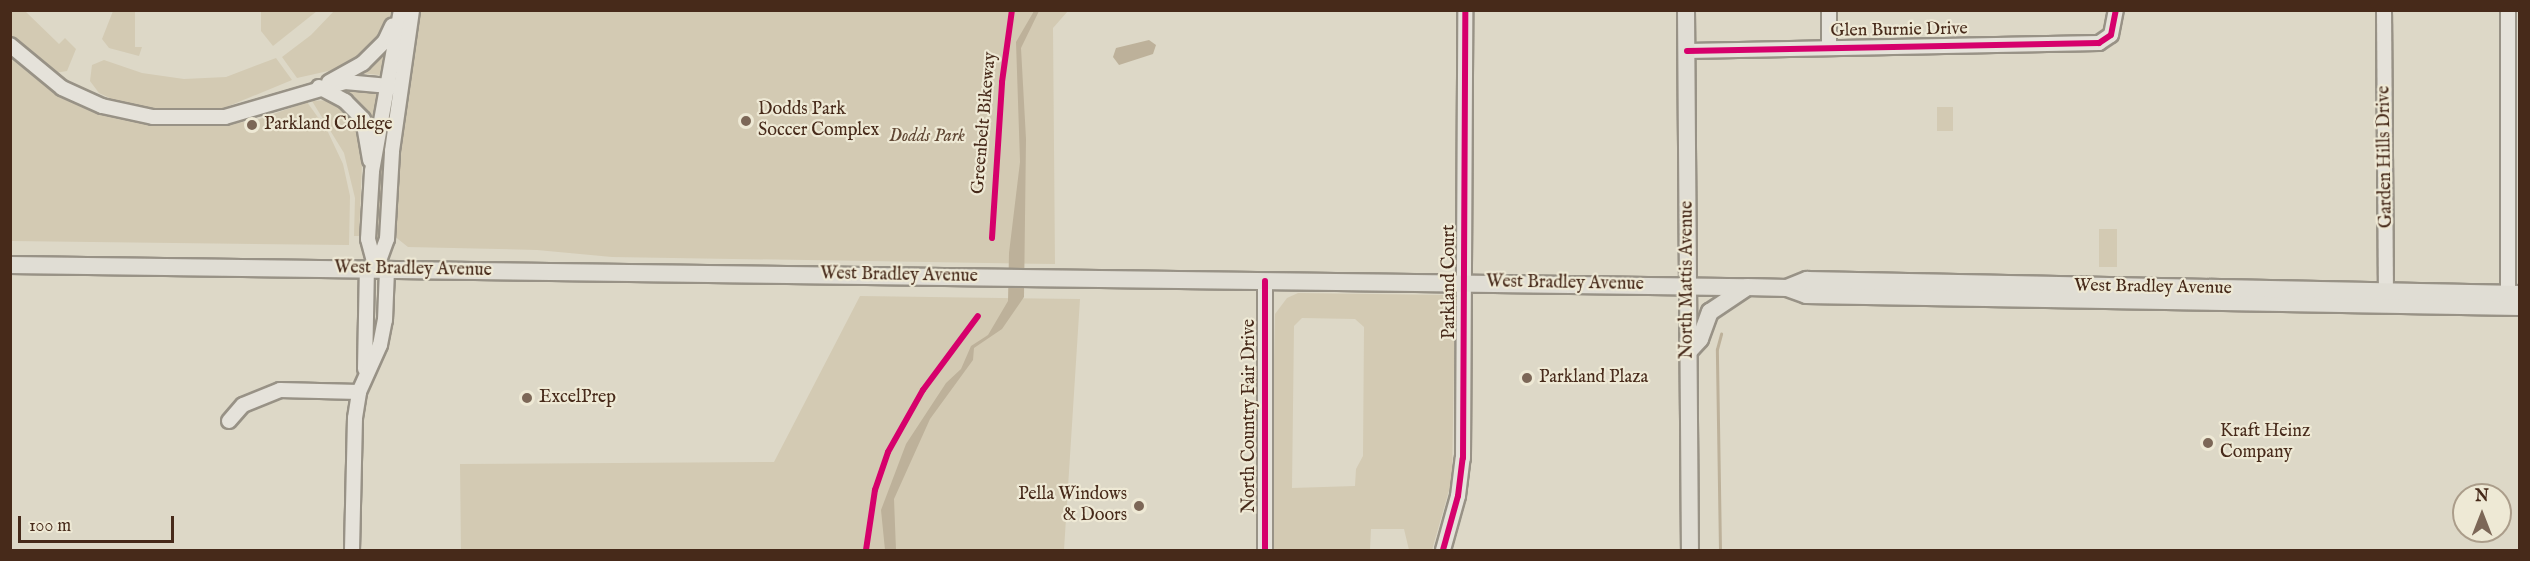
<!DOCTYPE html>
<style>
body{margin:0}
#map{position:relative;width:2530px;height:561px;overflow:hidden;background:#ddd8c7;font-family:"IM FELL English",serif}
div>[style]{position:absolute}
.green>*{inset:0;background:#d3cab3;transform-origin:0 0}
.water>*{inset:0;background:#bdb19a}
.stream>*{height:3px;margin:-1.5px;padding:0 1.5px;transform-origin:1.5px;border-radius:1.5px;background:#bdb19a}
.roads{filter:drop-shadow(2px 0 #989286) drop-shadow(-2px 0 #989286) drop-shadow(0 2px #989286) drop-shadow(0 -2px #989286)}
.minor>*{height:14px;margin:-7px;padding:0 7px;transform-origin:7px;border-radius:7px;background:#e5e2da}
.major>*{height:16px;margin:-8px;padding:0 8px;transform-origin:8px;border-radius:8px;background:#e0ddd4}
.cycleway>*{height:6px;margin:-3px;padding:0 3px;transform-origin:3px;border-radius:3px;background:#d6006c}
.dots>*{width:16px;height:16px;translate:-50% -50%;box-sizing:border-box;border:3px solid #eee9d5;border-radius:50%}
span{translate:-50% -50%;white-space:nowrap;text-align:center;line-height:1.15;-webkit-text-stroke:4.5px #eee9d5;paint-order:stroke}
.street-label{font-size:18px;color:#472a1a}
.poi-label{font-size:18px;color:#472a1a}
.left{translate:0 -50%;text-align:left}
.right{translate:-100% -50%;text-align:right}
.park-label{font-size:18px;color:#614835;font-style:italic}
.frame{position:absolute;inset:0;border:12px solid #472a1a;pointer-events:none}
.north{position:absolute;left:2452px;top:483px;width:60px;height:60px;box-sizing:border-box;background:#eee9d5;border:2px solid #ab9d8a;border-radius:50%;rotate:0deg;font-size:16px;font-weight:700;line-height:24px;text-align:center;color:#472a1a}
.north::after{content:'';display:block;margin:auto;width:21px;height:27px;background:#7c6757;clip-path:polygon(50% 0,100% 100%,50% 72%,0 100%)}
.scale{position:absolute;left:18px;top:516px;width:156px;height:27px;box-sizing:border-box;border:3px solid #472a1a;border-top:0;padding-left:8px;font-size:18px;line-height:21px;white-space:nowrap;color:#472a1a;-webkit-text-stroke:4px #eee9d5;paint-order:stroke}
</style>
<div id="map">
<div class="green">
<i style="clip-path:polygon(11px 11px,25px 11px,59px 44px,65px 38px,76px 49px,67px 71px,49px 74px,37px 65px,11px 36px)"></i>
<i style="clip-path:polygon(113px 11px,135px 11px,135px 47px,142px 47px,139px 56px,109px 48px,102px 39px)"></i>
<i style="clip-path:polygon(261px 11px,261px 10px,317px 11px,273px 46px,261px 31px)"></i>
<i style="clip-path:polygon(334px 11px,392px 11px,380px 41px,364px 57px,346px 67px,297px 78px,282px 57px,311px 35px)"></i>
<i style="clip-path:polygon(418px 11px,1068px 11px,1053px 28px,1055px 264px,612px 257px,537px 250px,408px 247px,393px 235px,397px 165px)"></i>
<i style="clip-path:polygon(390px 45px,384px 71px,380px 75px,359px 73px)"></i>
<i style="clip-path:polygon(10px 58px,36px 79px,85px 106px,152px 124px,203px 126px,254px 121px,307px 102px,327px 130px,343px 164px,350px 196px,349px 245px,11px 241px)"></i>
<i style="clip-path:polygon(276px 58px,292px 80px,224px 108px,153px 109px,118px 102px,99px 93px,90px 81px,92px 65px,104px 60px,142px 73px,184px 79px,226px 77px)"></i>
<i style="clip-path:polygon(347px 88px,375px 91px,379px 95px,376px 124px,370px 124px,335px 89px)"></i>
<i style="clip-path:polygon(331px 100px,357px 119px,363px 139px,359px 236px,354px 236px,355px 198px,344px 153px,312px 101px)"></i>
<i style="clip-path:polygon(391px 105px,381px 237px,376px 237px,382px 137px)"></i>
<i style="left:1937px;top:107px;width:16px;height:24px"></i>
<i style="left:2099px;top:229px;width:18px;height:38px"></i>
<i style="clip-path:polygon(evenodd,1298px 293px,1444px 295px,1455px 302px,1452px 480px,1432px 550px,1409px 550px,1404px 529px,1371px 529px,1370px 550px,1270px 550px,1275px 314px,1287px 298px,1298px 293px,1302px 318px,1355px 319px,1364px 327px,1363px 456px,1356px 469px,1355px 486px,1292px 488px,1294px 326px,1302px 318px)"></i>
<i style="clip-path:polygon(860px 296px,1080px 299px,1064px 550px,461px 550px,460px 464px,774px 462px)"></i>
</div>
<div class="water">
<i style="clip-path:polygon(1034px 11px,1039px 11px,1021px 48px,1026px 139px,1024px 297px,1002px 329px,974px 348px,973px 360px,930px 419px,894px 499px,896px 550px,885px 550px,881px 510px,906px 444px,946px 383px,961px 369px,971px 346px,988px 335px,1008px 301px,1009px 253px,1020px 162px,1016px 42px)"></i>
<i style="clip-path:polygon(1149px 40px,1156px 45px,1153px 54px,1119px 65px,1113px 57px,1116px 48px)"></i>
</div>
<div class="stream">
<i style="left:1720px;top:550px;width:201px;rotate:-90.9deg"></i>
<i style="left:1717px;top:349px;width:16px;rotate:-75deg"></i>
</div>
<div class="roads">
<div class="minor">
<i style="left:1829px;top:10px;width:37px;rotate:90deg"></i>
<i style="left:2384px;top:10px;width:292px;rotate:89.6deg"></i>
<i style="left:2508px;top:10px;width:294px;rotate:90deg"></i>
<i style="left:10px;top:45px;width:67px;rotate:39.6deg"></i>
<i style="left:62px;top:88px;width:44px;rotate:24.2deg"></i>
<i style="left:102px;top:106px;width:52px;rotate:12.2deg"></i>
<i style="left:153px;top:117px;width:72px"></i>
<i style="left:225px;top:117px;width:125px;rotate:-16.3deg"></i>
<i style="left:345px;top:82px;width:55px;rotate:5.2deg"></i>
<i style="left:1687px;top:51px;width:412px;rotate:-1.1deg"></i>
<i style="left:2099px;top:43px;width:14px;rotate:-34deg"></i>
<i style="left:2111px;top:35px;width:25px;rotate:-79deg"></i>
<i style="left:329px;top:82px;width:39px;rotate:-29deg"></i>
<i style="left:363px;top:63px;width:31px;rotate:-45deg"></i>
<i style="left:385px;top:41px;width:17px;rotate:-65deg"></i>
<i style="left:319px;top:87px;width:30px;rotate:28deg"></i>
<i style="left:345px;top:101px;width:25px;rotate:45deg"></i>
<i style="left:363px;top:119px;width:42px;rotate:80.3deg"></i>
<i style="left:376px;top:269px;width:31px;rotate:-105deg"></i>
<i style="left:368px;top:239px;width:68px;rotate:-86.6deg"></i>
<i style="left:372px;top:171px;width:164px;rotate:-79.8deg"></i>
<i style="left:376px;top:269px;width:32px;rotate:-70deg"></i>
<i style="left:387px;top:239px;width:88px;rotate:-86.7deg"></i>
<i style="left:392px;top:151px;width:142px;rotate:-81.9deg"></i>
<i style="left:365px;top:369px;width:100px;rotate:-88.9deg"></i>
<i style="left:229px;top:421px;width:21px;rotate:-49deg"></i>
<i style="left:243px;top:405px;width:40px;rotate:-22deg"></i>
<i style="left:280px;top:390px;width:79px;rotate:1.5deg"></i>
<i style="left:352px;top:550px;width:132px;rotate:-88.7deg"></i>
<i style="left:355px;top:418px;width:26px;rotate:-81deg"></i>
<i style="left:359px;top:392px;width:51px;rotate:-65.9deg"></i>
<i style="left:380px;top:345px;width:25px;rotate:-79deg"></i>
<i style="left:385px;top:320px;width:50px;rotate:-87.7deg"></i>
<i style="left:1265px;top:550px;width:269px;rotate:-90deg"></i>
<i style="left:1443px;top:550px;width:56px;rotate:-74.5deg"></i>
<i style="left:1458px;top:496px;width:38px;rotate:-83deg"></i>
<i style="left:1463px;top:458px;width:448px;rotate:-89.7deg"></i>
</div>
<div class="major">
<i style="left:1686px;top:10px;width:540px;rotate:89.58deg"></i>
<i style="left:10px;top:265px;width:1737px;rotate:0.73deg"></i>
<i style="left:1747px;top:287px;width:40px;rotate:1.4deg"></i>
<i style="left:1787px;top:288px;width:20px;rotate:20deg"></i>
<i style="left:1806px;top:295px;width:714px;rotate:0.96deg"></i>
<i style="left:1787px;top:288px;width:22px;rotate:-22deg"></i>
<i style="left:1807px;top:280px;width:713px;rotate:1.12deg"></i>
<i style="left:1689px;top:351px;width:16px;rotate:-47deg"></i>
<i style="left:1700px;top:339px;width:29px;rotate:-70deg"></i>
<i style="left:1710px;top:312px;width:43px;rotate:-33.7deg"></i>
</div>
</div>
<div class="cycleway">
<i style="left:1687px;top:51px;width:412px;rotate:-1.1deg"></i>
<i style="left:2099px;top:43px;width:14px;rotate:-34deg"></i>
<i style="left:2111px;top:35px;width:25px;rotate:-79deg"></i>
<i style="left:992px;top:238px;width:156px;rotate:-86.3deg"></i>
<i style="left:1002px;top:82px;width:73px;rotate:-82.1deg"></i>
<i style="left:866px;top:550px;width:61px;rotate:-81.5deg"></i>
<i style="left:875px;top:490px;width:40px;rotate:-71.1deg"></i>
<i style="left:888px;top:452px;width:71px;rotate:-60.6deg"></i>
<i style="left:923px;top:390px;width:92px;rotate:-53.4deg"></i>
<i style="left:1265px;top:550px;width:269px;rotate:-90deg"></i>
<i style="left:1443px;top:550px;width:56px;rotate:-74.5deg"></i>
<i style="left:1458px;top:496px;width:38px;rotate:-83deg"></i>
<i style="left:1463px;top:458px;width:448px;rotate:-89.7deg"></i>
</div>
<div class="dots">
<i style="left:746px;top:121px;background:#7c6757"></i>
<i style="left:252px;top:125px;background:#7c6757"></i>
<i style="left:1527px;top:378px;background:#7c6757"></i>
<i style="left:527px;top:398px;background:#7c6757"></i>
<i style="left:2208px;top:443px;background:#7c6757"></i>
<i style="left:1139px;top:506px;background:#7c6757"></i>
</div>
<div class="street-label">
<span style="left:1899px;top:31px;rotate:-1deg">Glen Burnie Drive</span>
<span style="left:985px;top:123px;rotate:-85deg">Greenbelt Bikeway</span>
<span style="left:2386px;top:157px;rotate:-91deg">Garden Hills Drive</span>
<span style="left:413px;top:270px;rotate:1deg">West Bradley Avenue</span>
<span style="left:899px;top:276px;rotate:1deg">West Bradley Avenue</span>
<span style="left:1688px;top:280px;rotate:-90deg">North Mattis Avenue</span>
<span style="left:1450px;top:282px;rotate:-90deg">Parkland Court</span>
<span style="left:1565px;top:284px;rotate:1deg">West Bradley Avenue</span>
<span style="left:2153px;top:288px;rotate:1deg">West Bradley Avenue</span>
<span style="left:1250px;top:416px;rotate:-90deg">North Country Fair Drive</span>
</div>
<div class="poi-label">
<span class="left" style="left:758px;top:121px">Dodds Park<br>Soccer Complex</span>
<span class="left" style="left:264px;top:125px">Parkland College</span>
<span class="left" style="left:1539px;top:378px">Parkland Plaza</span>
<span class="left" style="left:539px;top:398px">ExcelPrep</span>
<span class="left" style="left:2220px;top:443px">Kraft Heinz<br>Company</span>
<span class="right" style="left:1127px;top:506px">Pella Windows<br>&amp; Doors</span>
</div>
<div class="park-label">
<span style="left:927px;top:137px">Dodds Park</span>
</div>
<div class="frame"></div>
<div class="north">N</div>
<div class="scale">100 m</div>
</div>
